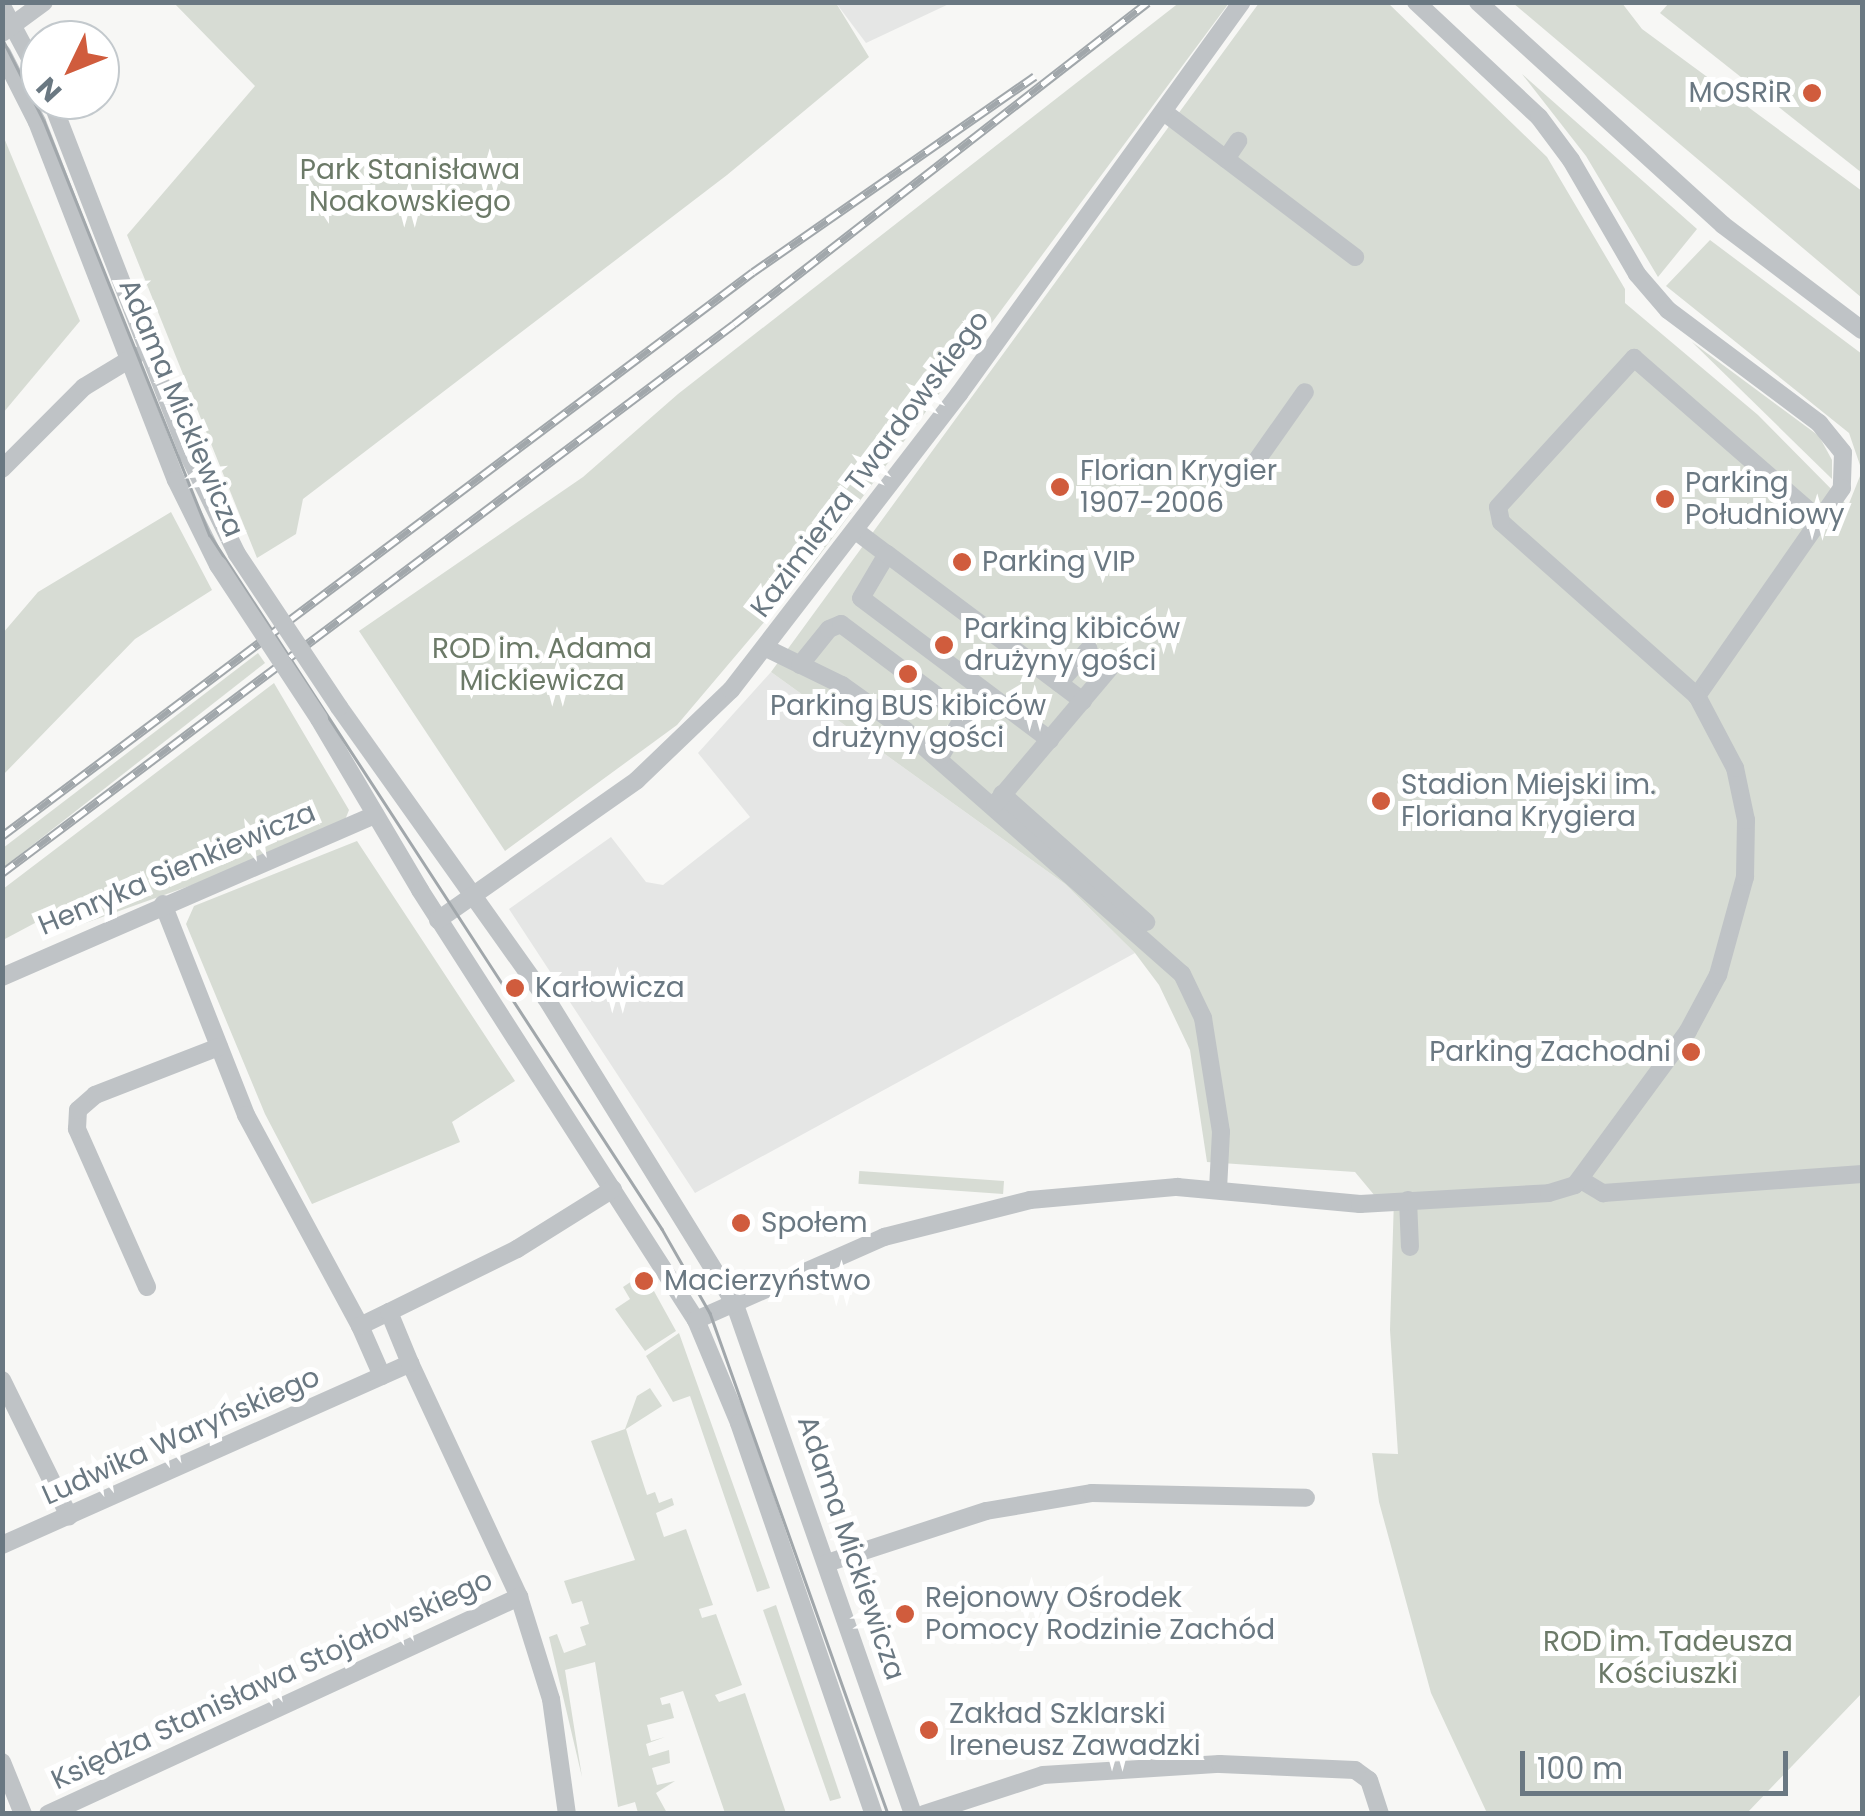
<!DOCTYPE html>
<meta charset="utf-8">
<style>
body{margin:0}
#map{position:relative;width:1865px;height:1816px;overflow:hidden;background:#f7f7f5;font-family:Poppins,sans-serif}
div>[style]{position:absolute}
.built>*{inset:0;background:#e5e6e5}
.green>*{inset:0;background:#d7dcd4;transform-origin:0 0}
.minor>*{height:18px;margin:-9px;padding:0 9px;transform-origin:9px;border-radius:9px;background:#bfc3c6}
.tram>*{height:2.5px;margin:-1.25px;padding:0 1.25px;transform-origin:1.25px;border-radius:1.25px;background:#a1a7ab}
.rail>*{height:9px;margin-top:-4.5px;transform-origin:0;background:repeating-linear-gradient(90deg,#fff 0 15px,#a1a7ab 0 30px);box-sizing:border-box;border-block:2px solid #a1a7ab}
.minor-bridge>*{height:18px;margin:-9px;padding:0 9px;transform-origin:9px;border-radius:9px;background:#bfc3c6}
.dots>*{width:28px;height:28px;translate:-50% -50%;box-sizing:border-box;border:5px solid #fff;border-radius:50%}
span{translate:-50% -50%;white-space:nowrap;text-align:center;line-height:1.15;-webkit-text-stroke:10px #fff;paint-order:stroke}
.poi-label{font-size:28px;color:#6a7882}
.right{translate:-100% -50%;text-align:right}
.left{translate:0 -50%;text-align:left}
.park-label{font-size:28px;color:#6c7a68}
.street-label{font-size:28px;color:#6a7882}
.frame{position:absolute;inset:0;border:5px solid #6a7882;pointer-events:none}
.north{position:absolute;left:20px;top:20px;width:100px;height:100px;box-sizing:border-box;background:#fff;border:2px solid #c3c9cd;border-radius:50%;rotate:227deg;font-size:28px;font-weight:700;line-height:40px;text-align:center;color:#6a7882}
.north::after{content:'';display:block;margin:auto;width:35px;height:45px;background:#d05c3d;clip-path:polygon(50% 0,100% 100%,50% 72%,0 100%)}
.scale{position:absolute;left:1520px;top:1751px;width:268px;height:45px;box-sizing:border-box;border:5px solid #6a7882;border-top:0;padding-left:12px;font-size:30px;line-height:35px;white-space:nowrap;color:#6a7882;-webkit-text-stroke:8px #fff;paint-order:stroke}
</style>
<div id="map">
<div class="built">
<i style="clip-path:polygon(836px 3px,951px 3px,866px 43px)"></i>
<i style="clip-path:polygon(771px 672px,1065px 884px,1135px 953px,695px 1193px,509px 909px,611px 837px,646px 882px,663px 885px,750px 817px,698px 753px)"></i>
</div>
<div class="green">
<i style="clip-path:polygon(1180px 2px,1229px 3px,810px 568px,677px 725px,505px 851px,359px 631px,583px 477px,678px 394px)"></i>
<i style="clip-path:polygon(174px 3px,836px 3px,869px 57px,727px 175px,303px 499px,296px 534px,257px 558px,127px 235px,255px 86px)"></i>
<i style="clip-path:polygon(1259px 3px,1388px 3px,1547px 157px,1625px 289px,1625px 303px,1758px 415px,1848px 506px,1862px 471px,1849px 433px,1666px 286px,1710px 240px,1862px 354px,1862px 1693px,1747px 1813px,1487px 1813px,1431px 1693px,1379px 1502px,1372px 1453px,1398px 1454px,1390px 1330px,1394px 1198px,1375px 1196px,1355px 1172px,1207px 1162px,1190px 1050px,1159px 985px,1135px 953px,1065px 884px,771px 672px)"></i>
<i style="clip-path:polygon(1513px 3px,1622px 3px,1642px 29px,1862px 191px,1862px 298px)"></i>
<i style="clip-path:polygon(1669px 3px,1862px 3px,1862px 173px,1660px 13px)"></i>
<i style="clip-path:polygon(1522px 74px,1697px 229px,1658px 277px,1586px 156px)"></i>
<i style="clip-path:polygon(2px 133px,80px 321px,3px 413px,2px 413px)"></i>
<i style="clip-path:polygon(1692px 342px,1819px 436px,1832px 460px,1832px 479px)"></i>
<i style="clip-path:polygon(171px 512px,212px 590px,135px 639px,3px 775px,3px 633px,38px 592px)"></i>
<i style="clip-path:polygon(258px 653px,265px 663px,3px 868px,3px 848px)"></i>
<i style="clip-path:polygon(274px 683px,349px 810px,345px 820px,195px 884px,63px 931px,50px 915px,3px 940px,3px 889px)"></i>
<i style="clip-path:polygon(357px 841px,515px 1081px,452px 1122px,460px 1142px,312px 1204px,265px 1114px,186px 924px,194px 906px)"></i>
<i style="left:1004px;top:1181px;width:13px;height:145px;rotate:94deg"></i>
<i style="clip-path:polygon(644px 1273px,676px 1331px,645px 1351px,615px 1309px,630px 1299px,623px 1287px)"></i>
<i style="clip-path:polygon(679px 1333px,770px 1588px,757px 1592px,690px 1396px,673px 1402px,646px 1356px)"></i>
<i style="clip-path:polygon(650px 1388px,662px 1406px,626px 1429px,633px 1452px,647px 1495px,655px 1492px,659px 1503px,672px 1498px,674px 1505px,656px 1513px,664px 1537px,686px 1529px,713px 1605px,699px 1609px,702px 1618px,716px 1614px,742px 1685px,715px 1695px,719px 1702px,745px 1693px,786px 1813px,725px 1813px,683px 1691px,660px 1698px,662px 1705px,670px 1703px,674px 1718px,647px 1725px,651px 1741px,665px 1737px,646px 1744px,649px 1756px,669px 1750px,670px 1763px,652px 1768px,657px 1785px,675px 1781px,656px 1793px,667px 1813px,638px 1813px,635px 1802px,618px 1807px,595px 1662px,565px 1670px,582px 1777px,549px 1637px,557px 1634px,564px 1653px,586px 1645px,580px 1627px,589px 1624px,582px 1601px,572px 1604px,564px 1581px,635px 1560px,591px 1441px,625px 1429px,637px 1396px)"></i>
<i style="clip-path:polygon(776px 1605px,841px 1798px,830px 1801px,763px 1610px)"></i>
</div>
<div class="minor">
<i style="left:1416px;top:2px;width:168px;rotate:43.1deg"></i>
<i style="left:1539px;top:117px;width:54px;rotate:53.3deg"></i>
<i style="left:1571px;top:160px;width:132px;rotate:59.9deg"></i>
<i style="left:1637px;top:274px;width:48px;rotate:49.3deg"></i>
<i style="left:1668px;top:310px;width:189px;rotate:36.8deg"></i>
<i style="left:1819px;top:423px;width:38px;rotate:51deg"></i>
<i style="left:1843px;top:453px;width:35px;rotate:92deg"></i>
<i style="left:1842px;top:488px;width:254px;rotate:124.9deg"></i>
<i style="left:1478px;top:2px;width:331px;rotate:42.3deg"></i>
<i style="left:1723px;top:225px;width:174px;rotate:37.1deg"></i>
<i style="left:2px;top:6px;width:81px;rotate:61.8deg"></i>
<i style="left:2px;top:33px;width:52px;rotate:-36.4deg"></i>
<i style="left:2px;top:53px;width:77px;rotate:63.1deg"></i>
<i style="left:37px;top:122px;width:384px;rotate:68.8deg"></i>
<i style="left:176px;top:480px;width:95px;rotate:63.7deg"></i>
<i style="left:51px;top:100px;width:380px;rotate:68.8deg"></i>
<i style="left:188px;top:454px;width:111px;rotate:63.9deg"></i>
<i style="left:1164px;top:112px;width:240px;rotate:37.2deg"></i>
<i style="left:1226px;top:159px;width:22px;rotate:-56deg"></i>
<i style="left:1257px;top:460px;width:83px;rotate:-54.8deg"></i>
<i style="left:2px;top:469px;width:116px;rotate:-45deg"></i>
<i style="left:84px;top:387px;width:60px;rotate:-31.3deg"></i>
<i style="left:856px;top:531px;width:39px;rotate:37deg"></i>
<i style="left:766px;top:648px;width:85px;rotate:26deg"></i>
<i style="left:842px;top:685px;width:77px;rotate:35.5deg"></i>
<i style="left:905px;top:730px;width:369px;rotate:41.4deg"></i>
<i style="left:1182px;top:974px;width:49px;rotate:64.5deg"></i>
<i style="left:1203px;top:1018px;width:115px;rotate:81deg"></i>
<i style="left:1221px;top:1132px;width:58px;rotate:93deg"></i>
<i style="left:800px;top:665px;width:46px;rotate:-51.1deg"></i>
<i style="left:829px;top:629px;width:13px;rotate:-23deg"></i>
<i style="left:841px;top:624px;width:154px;rotate:36.8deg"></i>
<i style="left:964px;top:716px;width:50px;rotate:120.2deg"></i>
<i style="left:1059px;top:683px;width:45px;rotate:-48.6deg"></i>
<i style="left:339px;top:707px;width:357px;rotate:54.6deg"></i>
<i style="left:546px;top:998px;width:357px;rotate:58.3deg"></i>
<i style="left:734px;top:1302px;width:542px;rotate:70.73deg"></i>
<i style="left:319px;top:719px;width:199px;rotate:59.4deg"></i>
<i style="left:420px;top:890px;width:511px;rotate:57.31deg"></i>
<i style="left:696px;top:1320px;width:112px;rotate:67.3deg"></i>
<i style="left:739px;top:1423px;width:414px;rotate:71deg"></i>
<i style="left:1050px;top:740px;width:236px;rotate:-143.1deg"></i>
<i style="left:861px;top:598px;width:51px;rotate:-59.4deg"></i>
<i style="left:887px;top:554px;width:245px;rotate:36.9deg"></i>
<i style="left:1002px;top:794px;width:193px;rotate:41.6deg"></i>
<i style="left:995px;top:804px;width:178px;rotate:-49.8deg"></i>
<i style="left:163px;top:904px;width:227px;rotate:68.5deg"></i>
<i style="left:246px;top:1115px;width:240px;rotate:61.6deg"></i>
<i style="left:438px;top:920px;width:243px;rotate:-35.1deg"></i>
<i style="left:637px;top:780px;width:130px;rotate:-43.8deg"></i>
<i style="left:731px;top:690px;width:374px;rotate:-52.4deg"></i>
<i style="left:959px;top:394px;width:483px;rotate:-54.2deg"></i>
<i style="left:2px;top:977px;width:407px;rotate:-23.5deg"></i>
<i style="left:1581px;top:1180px;width:26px;rotate:31deg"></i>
<i style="left:1603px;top:1193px;width:260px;rotate:-4.2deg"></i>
<i style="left:1408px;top:1200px;width:47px;rotate:87.6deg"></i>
<i style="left:147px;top:1287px;width:173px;rotate:-113.9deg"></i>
<i style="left:77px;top:1129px;width:19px;rotate:-87deg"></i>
<i style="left:78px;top:1110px;width:23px;rotate:-41deg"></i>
<i style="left:95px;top:1095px;width:133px;rotate:-21.2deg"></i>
<i style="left:696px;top:1320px;width:206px;rotate:-23.8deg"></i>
<i style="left:884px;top:1237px;width:151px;rotate:-14.2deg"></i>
<i style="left:1030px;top:1200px;width:148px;rotate:-5.1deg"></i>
<i style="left:1177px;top:1187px;width:184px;rotate:5.3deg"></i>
<i style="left:1360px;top:1204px;width:189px;rotate:-3.3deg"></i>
<i style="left:1549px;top:1193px;width:27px;rotate:-17deg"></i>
<i style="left:1575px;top:1185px;width:191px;rotate:-53.7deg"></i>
<i style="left:1688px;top:1031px;width:64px;rotate:-61.8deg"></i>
<i style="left:1718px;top:975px;width:102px;rotate:-74.6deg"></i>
<i style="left:1745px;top:877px;width:57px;rotate:-89deg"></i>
<i style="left:1746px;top:820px;width:53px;rotate:-101.9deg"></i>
<i style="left:1735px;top:768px;width:81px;rotate:-117.8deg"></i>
<i style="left:1697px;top:696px;width:262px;rotate:-138.4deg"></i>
<i style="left:1501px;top:522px;width:15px;rotate:-101deg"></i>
<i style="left:1498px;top:507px;width:202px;rotate:-47.6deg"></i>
<i style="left:1634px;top:358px;width:247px;rotate:41.1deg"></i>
<i style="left:410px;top:1363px;width:258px;rotate:65deg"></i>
<i style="left:519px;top:1597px;width:107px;rotate:72.6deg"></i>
<i style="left:551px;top:1699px;width:116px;rotate:82.1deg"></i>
<i style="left:382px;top:1376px;width:55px;rotate:-113.7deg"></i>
<i style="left:360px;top:1326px;width:32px;rotate:-26deg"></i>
<i style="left:2px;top:1380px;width:152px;rotate:63.8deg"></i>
<i style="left:2px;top:1545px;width:447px;rotate:-24deg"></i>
<i style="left:410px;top:1363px;width:55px;rotate:-112.4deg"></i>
<i style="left:389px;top:1312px;width:143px;rotate:-26.2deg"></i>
<i style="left:517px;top:1249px;width:113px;rotate:-32deg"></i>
<i style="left:827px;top:1563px;width:167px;rotate:-18.1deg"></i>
<i style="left:986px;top:1511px;width:108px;rotate:-9.6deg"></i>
<i style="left:1092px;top:1493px;width:214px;rotate:1.3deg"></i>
<i style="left:2px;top:1762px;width:56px;rotate:68deg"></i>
<i style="left:48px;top:1814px;width:519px;rotate:-24.74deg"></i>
<i style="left:924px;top:1814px;width:125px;rotate:-18.1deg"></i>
<i style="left:1043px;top:1775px;width:177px;rotate:-3.6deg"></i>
<i style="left:1220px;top:1764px;width:135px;rotate:2.5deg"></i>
<i style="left:1355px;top:1770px;width:17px;rotate:36deg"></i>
<i style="left:1369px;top:1780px;width:36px;rotate:72deg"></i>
</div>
<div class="tram">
<i style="left:2px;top:38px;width:93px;rotate:63.2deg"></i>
<i style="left:44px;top:121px;width:446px;rotate:68.2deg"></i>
<i style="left:210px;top:535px;width:828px;rotate:56.92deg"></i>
<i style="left:662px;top:1229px;width:97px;rotate:60.3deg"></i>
<i style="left:710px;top:1313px;width:532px;rotate:70.44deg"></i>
</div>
<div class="rail">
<i style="left:2px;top:836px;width:939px;rotate:-36.91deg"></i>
<i style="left:753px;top:272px;width:343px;rotate:-34.8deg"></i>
<i style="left:2px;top:873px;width:915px;rotate:-36.87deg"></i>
<i style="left:734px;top:324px;width:524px;rotate:-37.87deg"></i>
</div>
<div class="minor-bridge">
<i style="left:237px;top:554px;width:184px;rotate:56.3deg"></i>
<i style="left:218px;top:565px;width:184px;rotate:56.7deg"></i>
</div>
<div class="dots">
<i style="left:1812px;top:93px;background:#d05c3d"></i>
<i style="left:1060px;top:487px;background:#d05c3d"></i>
<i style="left:1665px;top:499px;background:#d05c3d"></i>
<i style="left:962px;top:562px;background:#d05c3d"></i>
<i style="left:944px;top:645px;background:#d05c3d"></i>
<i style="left:908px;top:674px;background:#d05c3d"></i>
<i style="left:1381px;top:801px;background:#d05c3d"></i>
<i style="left:515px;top:988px;background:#d05c3d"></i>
<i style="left:1691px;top:1052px;background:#d05c3d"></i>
<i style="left:741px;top:1223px;background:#d05c3d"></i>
<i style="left:644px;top:1281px;background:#d05c3d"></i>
<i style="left:905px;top:1614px;background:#d05c3d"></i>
<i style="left:929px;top:1730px;background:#d05c3d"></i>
</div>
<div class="poi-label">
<span class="right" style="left:1792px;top:93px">MOSRiR</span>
<span class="left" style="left:1080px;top:487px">Florian Krygier<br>1907-2006</span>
<span class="left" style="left:1685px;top:499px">Parking<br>Południowy</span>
<span class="left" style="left:982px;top:562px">Parking VIP</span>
<span class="left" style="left:964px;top:645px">Parking kibiców<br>drużyny gości</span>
<span style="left:908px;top:722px">Parking BUS kibiców<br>drużyny gości</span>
<span class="left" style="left:1401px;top:801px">Stadion Miejski im.<br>Floriana Krygiera</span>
<span class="left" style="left:535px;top:988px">Karłowicza</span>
<span class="right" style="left:1671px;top:1052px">Parking Zachodni</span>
<span class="left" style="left:761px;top:1223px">Społem</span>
<span class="left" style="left:664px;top:1281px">Macierzyństwo</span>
<span class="left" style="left:925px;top:1614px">Rejonowy Ośrodek<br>Pomocy Rodzinie Zachód</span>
<span class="left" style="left:949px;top:1730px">Zakład Szklarski<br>Ireneusz Zawadzki</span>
</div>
<div class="park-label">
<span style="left:410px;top:186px">Park Stanisława<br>Noakowskiego</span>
<span style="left:542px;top:665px">ROD im. Adama<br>Mickiewicza</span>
<span style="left:1668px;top:1658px">ROD im. Tadeusza<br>Kościuszki</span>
</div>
<div class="street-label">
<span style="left:181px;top:408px;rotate:67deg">Adama Mickiewicza</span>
<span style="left:870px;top:464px;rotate:-53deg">Kazimierza Twardowskiego</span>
<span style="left:177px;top:869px;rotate:-23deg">Henryka Sienkiewicza</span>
<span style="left:181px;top:1436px;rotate:-24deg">Ludwika Waryńskiego</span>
<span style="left:851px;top:1548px;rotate:71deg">Adama Mickiewicza</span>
<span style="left:272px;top:1680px;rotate:-25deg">Księdza Stanisława Stojałowskiego</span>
</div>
<div class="frame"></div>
<div class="north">N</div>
<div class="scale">100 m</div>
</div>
